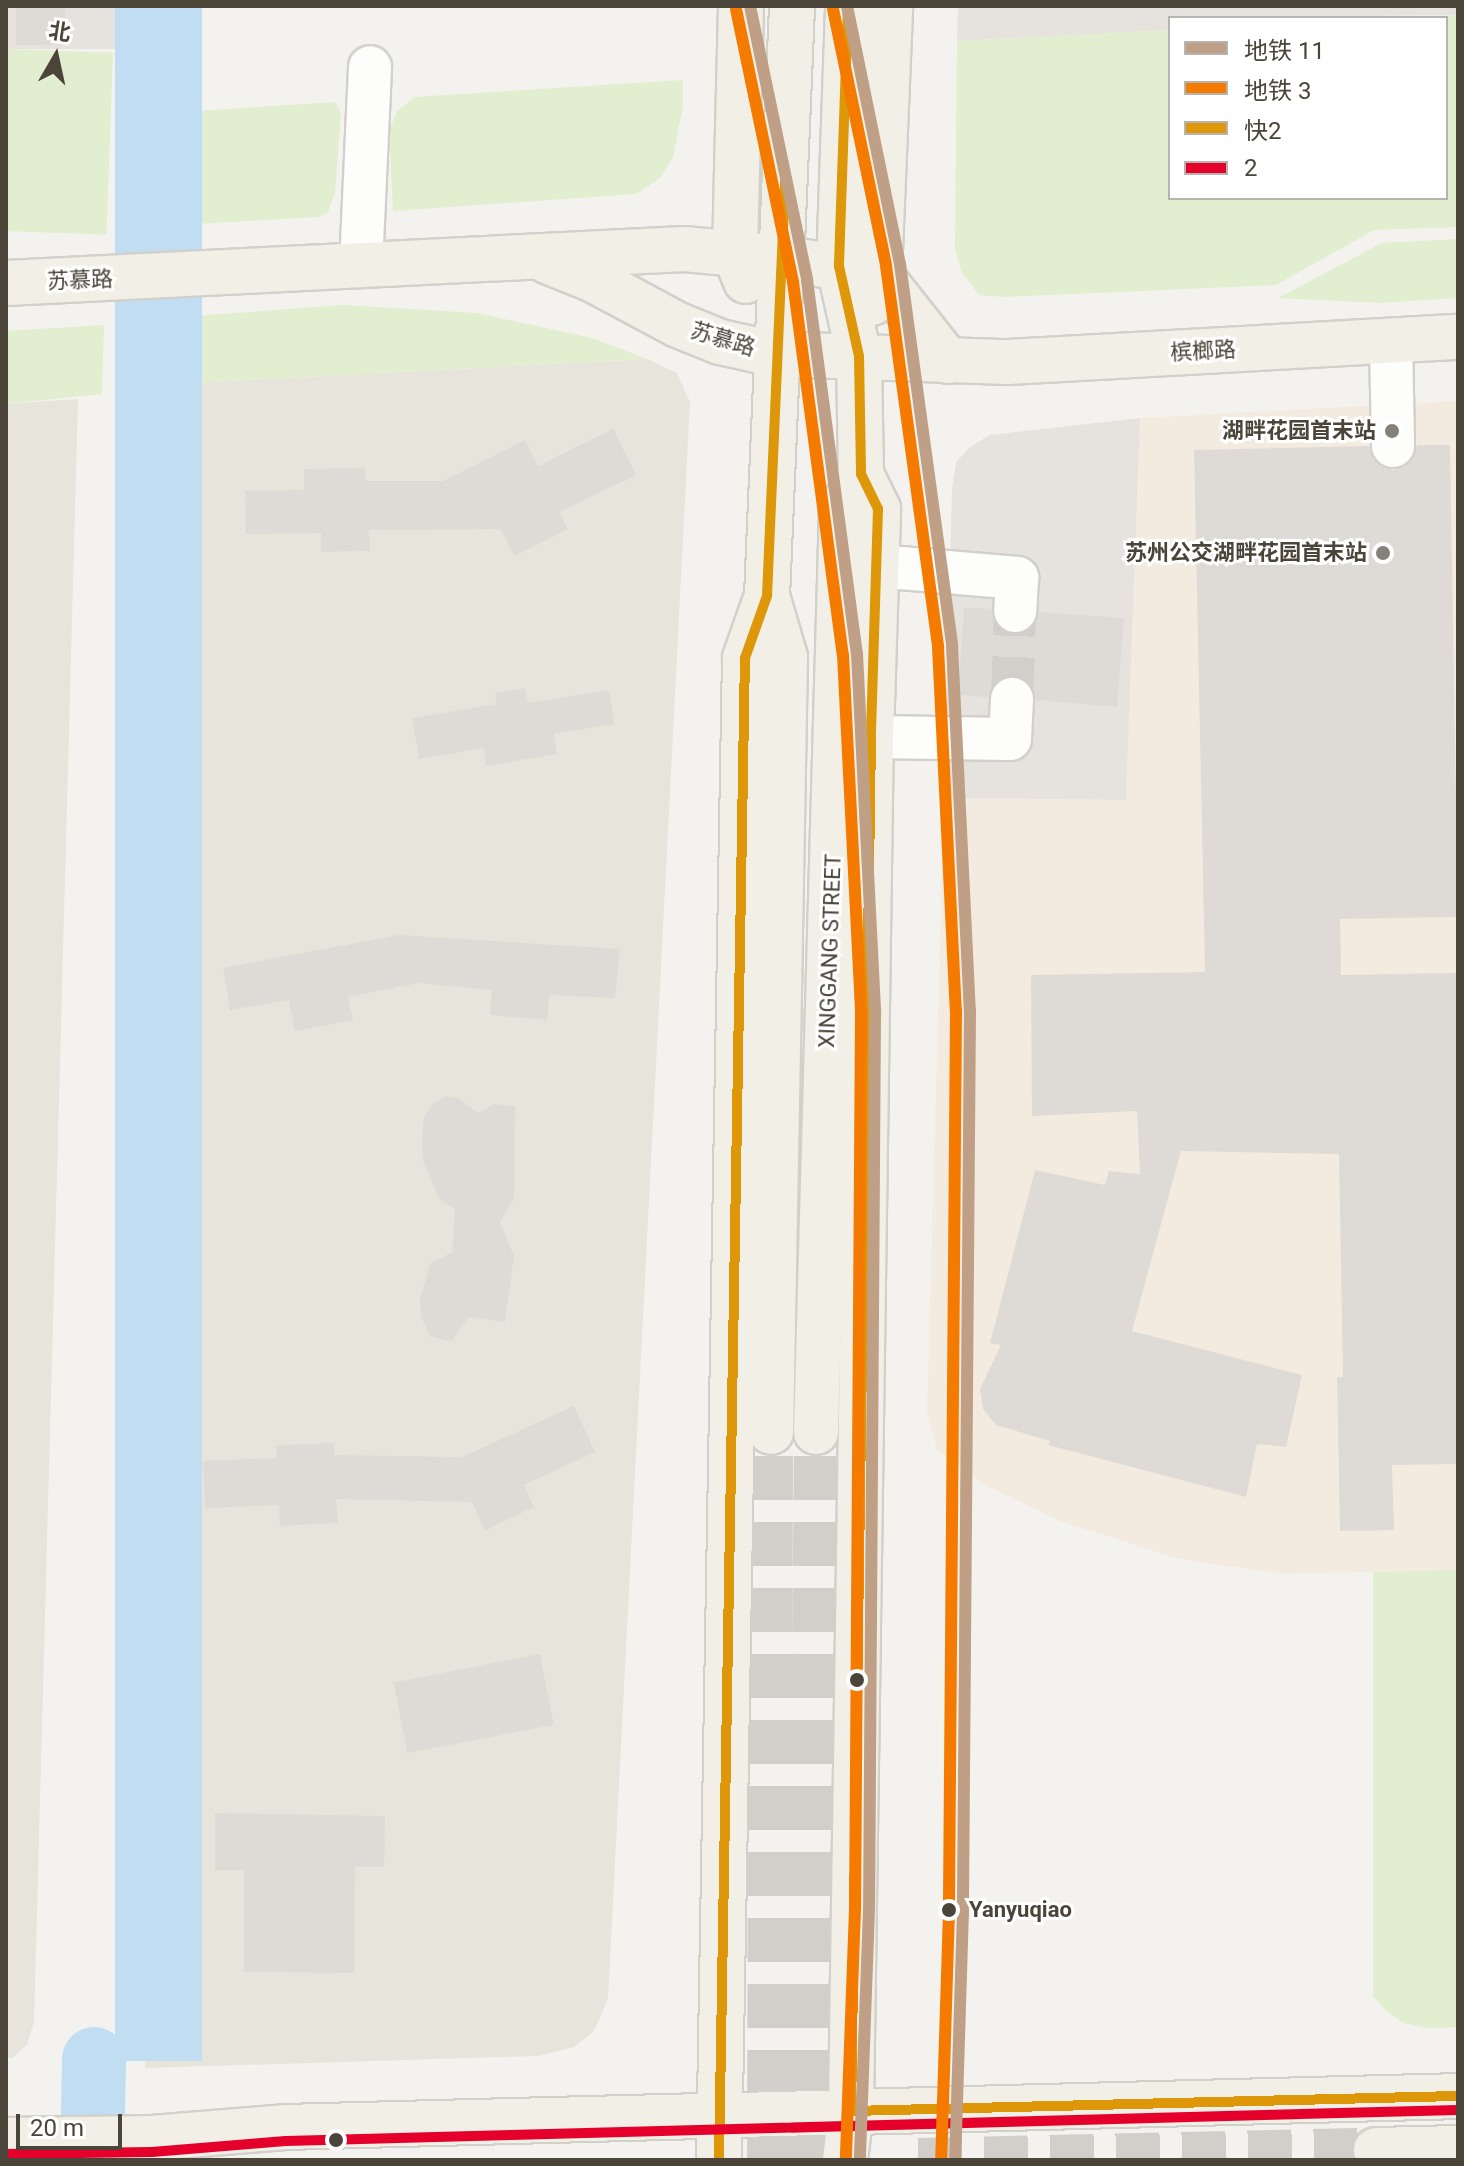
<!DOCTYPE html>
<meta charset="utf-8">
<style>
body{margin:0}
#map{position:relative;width:1464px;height:2166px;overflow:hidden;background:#f4f2ee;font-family:Roboto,"Noto Sans SC",sans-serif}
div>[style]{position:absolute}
.residential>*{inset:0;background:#e7e4dc}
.commercial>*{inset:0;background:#f3ebdf}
.industrial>*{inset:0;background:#e6e2de;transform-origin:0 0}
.green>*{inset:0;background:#e1eecf;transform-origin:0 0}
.parking>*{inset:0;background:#e6e3df}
.water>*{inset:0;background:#c0ddf1;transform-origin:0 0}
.river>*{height:64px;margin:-32px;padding:0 32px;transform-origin:32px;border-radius:32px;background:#c0ddf1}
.building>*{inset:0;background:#dedbd6;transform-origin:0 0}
.minor-tunnel>*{height:42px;margin-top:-21px;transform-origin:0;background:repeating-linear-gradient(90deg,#d2cfca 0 42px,transparent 0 63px)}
.major-tunnel>*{height:44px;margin-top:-22px;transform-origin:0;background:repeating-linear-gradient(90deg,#d2cfca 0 44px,transparent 0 66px)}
.roads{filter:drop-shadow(2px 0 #d2d0cb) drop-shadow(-2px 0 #d2d0cb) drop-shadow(0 2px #d2d0cb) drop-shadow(0 -2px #d2d0cb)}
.minor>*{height:42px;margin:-21px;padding:0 21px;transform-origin:21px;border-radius:21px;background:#fdfdfc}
.major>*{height:44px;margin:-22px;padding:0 22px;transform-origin:22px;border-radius:22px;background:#f2efe6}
.bus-1>*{height:10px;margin:-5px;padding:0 5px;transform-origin:5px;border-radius:5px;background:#dd9709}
.bus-2>*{height:10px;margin:-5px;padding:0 5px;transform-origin:5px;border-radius:5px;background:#e4002b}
.metro-1>*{height:12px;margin:-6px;padding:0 6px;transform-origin:6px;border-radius:6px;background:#bf9f85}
.metro-2>*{height:12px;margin:-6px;padding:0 6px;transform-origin:6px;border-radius:6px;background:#f57b00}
.dots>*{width:22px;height:22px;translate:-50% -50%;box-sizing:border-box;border:4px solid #fff;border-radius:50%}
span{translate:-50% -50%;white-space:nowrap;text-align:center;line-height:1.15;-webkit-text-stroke:6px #fff;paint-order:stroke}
.street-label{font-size:22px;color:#4b4439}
.poi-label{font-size:22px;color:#4b4439;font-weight:700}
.right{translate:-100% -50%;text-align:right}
.stop-label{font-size:22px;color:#4b4439;font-weight:700}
.left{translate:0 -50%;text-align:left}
.frame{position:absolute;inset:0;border:8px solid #4b4439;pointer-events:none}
.legend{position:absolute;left:1168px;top:16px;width:280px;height:184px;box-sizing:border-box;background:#fff;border:2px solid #b7b4b0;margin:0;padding:10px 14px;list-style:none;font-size:24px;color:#4b4439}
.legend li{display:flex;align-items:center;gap:16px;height:40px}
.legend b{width:40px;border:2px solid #b7b4b0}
.north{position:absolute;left:16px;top:16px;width:80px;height:80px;-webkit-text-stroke:6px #fff;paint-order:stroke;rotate:9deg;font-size:22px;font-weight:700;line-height:32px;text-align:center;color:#4b4439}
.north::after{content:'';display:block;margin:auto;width:28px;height:36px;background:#4b4439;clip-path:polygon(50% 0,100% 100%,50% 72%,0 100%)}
.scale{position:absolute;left:16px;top:2114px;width:106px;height:36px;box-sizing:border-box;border:4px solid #4b4439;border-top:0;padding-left:10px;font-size:24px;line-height:28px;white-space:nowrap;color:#4b4439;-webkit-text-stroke:6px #fff;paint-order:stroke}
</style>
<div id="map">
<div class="residential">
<i style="clip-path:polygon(647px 359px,677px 373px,690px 402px,608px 1999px,594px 2031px,574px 2047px,538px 2056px,145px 2068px,191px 383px)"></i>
<i style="clip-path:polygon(78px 399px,34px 2022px,27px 2045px,12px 2058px,6px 2058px,6px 404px)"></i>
</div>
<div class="commercial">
<i style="clip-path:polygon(1458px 401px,1458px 1570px,1284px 1574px,1178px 1559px,1060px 1521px,983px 1484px,937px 1450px,927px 1412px,944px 798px,1126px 800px,1140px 418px)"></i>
</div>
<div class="industrial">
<i style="left:6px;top:6px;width:109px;height:43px"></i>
<i style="clip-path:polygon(958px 6px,1458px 6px,1458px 15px,1170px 18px,1170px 30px,957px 41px)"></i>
</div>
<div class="green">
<i style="clip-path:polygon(1458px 15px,1458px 227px,1374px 230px,1276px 285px,1002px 297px,979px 295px,961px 271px,955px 249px,957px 41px,1170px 30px,1170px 198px,1446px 198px,1446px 18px,1399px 18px)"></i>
<i style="left:6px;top:49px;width:107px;height:182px;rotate:2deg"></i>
<i style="clip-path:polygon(683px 80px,683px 105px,673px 157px,660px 178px,636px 194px,393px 211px,389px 131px,397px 111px,415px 97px)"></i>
<i style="clip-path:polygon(335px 102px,341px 113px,335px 193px,328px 212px,320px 217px,196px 224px,199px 111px)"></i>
<i style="clip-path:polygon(1458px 239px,1458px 298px,1382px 303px,1278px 298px,1382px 243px)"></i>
<i style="clip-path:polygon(343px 305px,477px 313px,592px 338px,647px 359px,191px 383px,193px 316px)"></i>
<i style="clip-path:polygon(104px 325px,102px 394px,6px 404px,6px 331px)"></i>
<i style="clip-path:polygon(1458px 1570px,1458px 2027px,1428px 2028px,1403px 2023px,1385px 2010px,1373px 1996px,1373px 1572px)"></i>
</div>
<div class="parking">
<i style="clip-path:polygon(1140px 418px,1126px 800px,944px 798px,952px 489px,956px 462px,970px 447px,990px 435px)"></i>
</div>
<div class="water">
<i style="left:115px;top:6px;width:87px;height:2055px"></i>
</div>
<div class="river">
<i style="left:92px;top:2158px;width:99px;rotate:-88.8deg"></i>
</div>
<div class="building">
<i style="left:16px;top:6px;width:49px;height:39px"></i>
<i style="clip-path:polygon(613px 429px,636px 475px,559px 512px,568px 529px,514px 556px,501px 529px,369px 530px,370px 551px,321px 552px,321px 533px,246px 534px,245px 491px,304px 490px,304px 469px,365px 468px,366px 481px,443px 481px,525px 440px,538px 466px)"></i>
<i style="clip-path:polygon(1417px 445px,1450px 445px,1458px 917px,1340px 919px,1341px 975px,1458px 973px,1458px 1464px,1392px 1465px,1394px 1530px,1340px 1531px,1337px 1377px,1343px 1377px,1339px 1154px,1181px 1151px,1132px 1331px,1302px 1375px,1286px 1447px,1257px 1444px,1246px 1497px,1048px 1445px,1050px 1441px,996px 1425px,983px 1409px,980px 1389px,1001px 1345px,990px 1343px,1035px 1170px,1105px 1185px,1109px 1171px,1140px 1174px,1137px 1111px,1032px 1116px,1031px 975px,1205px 972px,1194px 450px,1369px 446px,1372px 458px,1381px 467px,1394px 470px,1405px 467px,1414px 458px)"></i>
<i style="clip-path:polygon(964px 607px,991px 609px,994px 622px,1002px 631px,1013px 635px,1026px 632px,1035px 624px,1039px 612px,1124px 618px,1117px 707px,1036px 700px,1033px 687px,1024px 678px,1014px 675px,1000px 678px,992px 687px,988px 697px,958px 695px)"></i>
<i style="clip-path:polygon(525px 688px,528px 703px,609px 690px,614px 724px,554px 734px,557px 754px,486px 766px,484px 748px,419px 759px,412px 718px,497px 704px,495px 693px)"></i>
<i style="clip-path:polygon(399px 935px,620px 949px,615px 998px,549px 995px,547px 1020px,490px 1015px,492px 990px,419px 983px,348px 997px,353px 1020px,295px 1031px,289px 1000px,230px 1010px,223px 968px)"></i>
<i style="clip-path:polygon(446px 1096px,458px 1098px,478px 1113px,493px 1104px,515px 1106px,514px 1198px,500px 1222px,514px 1256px,505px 1322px,469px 1317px,453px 1339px,446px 1341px,430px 1336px,421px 1317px,420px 1299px,430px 1264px,452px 1252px,455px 1209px,439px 1199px,423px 1161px,422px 1138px,424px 1117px,433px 1103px)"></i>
<i style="clip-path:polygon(574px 1406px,595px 1452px,524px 1485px,534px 1507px,485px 1530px,472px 1502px,336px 1499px,338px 1523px,280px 1526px,279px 1505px,205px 1508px,203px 1461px,277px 1458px,276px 1445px,334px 1443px,334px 1455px,462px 1457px)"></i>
<i style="left:540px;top:1654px;width:72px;height:149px;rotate:79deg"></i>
<i style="clip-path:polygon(215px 1813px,385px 1816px,384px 1867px,355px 1867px,354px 1973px,244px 1972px,244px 1870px,215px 1870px)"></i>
</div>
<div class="minor-tunnel">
<i style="left:1012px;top:699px;width:88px;rotate:-88deg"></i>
</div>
<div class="major-tunnel">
<i style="left:769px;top:2160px;width:728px;rotate:-89.84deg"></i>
<i style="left:810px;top:2160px;width:728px;rotate:-89.53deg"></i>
<i style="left:918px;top:2160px;width:458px;rotate:-1.3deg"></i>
</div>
<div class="roads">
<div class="minor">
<i style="left:361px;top:266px;width:199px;rotate:-87.4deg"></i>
<i style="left:1391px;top:340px;width:106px;rotate:88.9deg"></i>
<i style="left:877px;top:566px;width:141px;rotate:4.9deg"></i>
<i style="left:1017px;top:578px;width:33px;rotate:93deg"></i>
<i style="left:871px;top:737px;width:139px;rotate:0.8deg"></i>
<i style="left:1010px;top:739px;width:40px;rotate:-87.1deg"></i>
</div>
<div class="major">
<i style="left:741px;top:6px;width:248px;rotate:91.4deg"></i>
<i style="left:735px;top:254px;width:29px;rotate:68deg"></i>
<i style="left:547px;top:261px;width:51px;rotate:22deg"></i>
<i style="left:594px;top:280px;width:95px;rotate:28.2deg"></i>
<i style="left:678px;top:325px;width:45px;rotate:22deg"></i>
<i style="left:720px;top:342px;width:56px;rotate:12.3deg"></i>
<i style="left:775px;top:354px;width:233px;rotate:2deg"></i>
<i style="left:1008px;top:362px;width:451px;rotate:-3.2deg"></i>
<i style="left:6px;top:283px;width:679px;rotate:-2.87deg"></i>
<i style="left:684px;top:249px;width:97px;rotate:5.3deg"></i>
<i style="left:781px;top:258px;width:99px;rotate:9.3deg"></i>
<i style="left:879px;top:274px;width:111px;rotate:51.6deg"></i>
<i style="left:872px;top:303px;width:30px;rotate:-76deg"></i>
<i style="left:879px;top:274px;width:268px;rotate:-87.6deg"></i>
<i style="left:767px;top:596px;width:64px;rotate:73.6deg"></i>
<i style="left:785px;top:657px;width:775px;rotate:91.03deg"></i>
<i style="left:816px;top:1432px;width:924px;rotate:-88.39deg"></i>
<i style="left:842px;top:508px;width:39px;rotate:-61deg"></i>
<i style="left:6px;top:2140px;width:146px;rotate:-0.8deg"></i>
<i style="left:152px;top:2138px;width:133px;rotate:-4.7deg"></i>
<i style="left:285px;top:2127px;width:1173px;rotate:-1.51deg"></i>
<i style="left:1376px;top:2150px;width:82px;rotate:-1.4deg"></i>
<i style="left:719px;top:2160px;width:1502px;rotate:-89.01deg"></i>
<i style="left:745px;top:658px;width:66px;rotate:-70.5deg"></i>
<i style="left:767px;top:596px;width:591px;rotate:-87.57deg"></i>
<i style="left:845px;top:2160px;width:49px;rotate:-83deg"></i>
<i style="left:851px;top:2111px;width:1374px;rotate:-89.17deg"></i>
<i style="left:871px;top:737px;width:228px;rotate:-88.2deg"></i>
<i style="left:878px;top:509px;width:39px;rotate:-116deg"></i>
<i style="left:861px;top:474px;width:118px;rotate:-91deg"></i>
<i style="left:859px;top:356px;width:92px;rotate:-102.5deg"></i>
<i style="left:839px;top:266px;width:260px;rotate:-88deg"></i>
</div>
</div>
<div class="bus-1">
<i style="left:848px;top:6px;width:260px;rotate:92deg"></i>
<i style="left:839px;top:266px;width:92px;rotate:77.5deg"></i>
<i style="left:859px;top:356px;width:118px;rotate:89deg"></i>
<i style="left:861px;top:474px;width:39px;rotate:64deg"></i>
<i style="left:878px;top:509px;width:228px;rotate:91.8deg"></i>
<i style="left:871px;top:737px;width:1374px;rotate:90.83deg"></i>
<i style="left:851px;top:2111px;width:607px;rotate:-1.42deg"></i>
<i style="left:719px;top:2160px;width:1502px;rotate:-89.01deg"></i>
<i style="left:745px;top:658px;width:66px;rotate:-70.5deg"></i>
<i style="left:767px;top:596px;width:418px;rotate:-87.5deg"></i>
</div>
<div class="bus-2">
<i style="left:6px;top:2154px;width:146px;rotate:-0.8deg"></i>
<i style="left:152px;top:2152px;width:134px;rotate:-4.7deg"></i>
<i style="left:286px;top:2141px;width:1172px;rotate:-1.52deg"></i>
</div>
<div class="metro-1">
<i style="left:750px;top:6px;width:280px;rotate:78.2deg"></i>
<i style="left:807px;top:280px;width:377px;rotate:82.4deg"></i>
<i style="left:857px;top:654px;width:358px;rotate:87.1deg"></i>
<i style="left:875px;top:1012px;width:897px;rotate:90.38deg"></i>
<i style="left:869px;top:1909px;width:251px;rotate:92.1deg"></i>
<i style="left:847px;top:6px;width:263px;rotate:78.4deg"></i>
<i style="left:900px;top:264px;width:386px;rotate:82.2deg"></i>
<i style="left:952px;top:646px;width:364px;rotate:87.2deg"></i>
<i style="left:970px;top:1010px;width:901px;rotate:90.45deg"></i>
<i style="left:963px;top:1911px;width:249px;rotate:91.8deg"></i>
</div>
<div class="metro-2">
<i style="left:736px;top:9px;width:279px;rotate:78.2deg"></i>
<i style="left:793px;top:282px;width:376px;rotate:82.4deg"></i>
<i style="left:843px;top:655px;width:357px;rotate:87.1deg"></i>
<i style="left:861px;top:1012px;width:897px;rotate:90.38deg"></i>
<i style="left:855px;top:1909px;width:250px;rotate:92.1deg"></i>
<i style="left:833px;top:9px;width:262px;rotate:78.3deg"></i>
<i style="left:886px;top:266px;width:385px;rotate:82.2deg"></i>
<i style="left:938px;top:647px;width:363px;rotate:87.2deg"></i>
<i style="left:956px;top:1010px;width:901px;rotate:90.45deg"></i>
<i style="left:949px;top:1911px;width:249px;rotate:91.8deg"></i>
</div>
<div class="dots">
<i style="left:1392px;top:431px;background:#868178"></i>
<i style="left:1383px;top:553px;background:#868178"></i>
<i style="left:857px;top:1680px;background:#4b4439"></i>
<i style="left:949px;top:1910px;background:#4b4439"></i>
<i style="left:336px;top:2140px;background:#4b4439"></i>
</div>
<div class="street-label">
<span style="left:80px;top:280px;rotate:-2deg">苏慕路</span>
<span style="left:723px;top:339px;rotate:17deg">苏慕路</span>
<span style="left:1203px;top:351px;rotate:-3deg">槟榔路</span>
<span style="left:830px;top:951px;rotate:-88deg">XINGGANG STREET</span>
</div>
<div class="poi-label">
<span class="right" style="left:1376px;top:431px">湖畔花园首末站</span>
<span class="right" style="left:1367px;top:553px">苏州公交湖畔花园首末站</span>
</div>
<div class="stop-label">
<span class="left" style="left:969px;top:1910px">Yanyuqiao</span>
</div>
<div class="frame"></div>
<ul class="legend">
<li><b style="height:10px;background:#bf9f85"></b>地铁 11</li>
<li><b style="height:10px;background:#f57b00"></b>地铁 3</li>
<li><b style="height:10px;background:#dd9709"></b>快2</li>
<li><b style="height:10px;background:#e4002b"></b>2</li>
</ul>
<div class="north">北</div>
<div class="scale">20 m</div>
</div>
